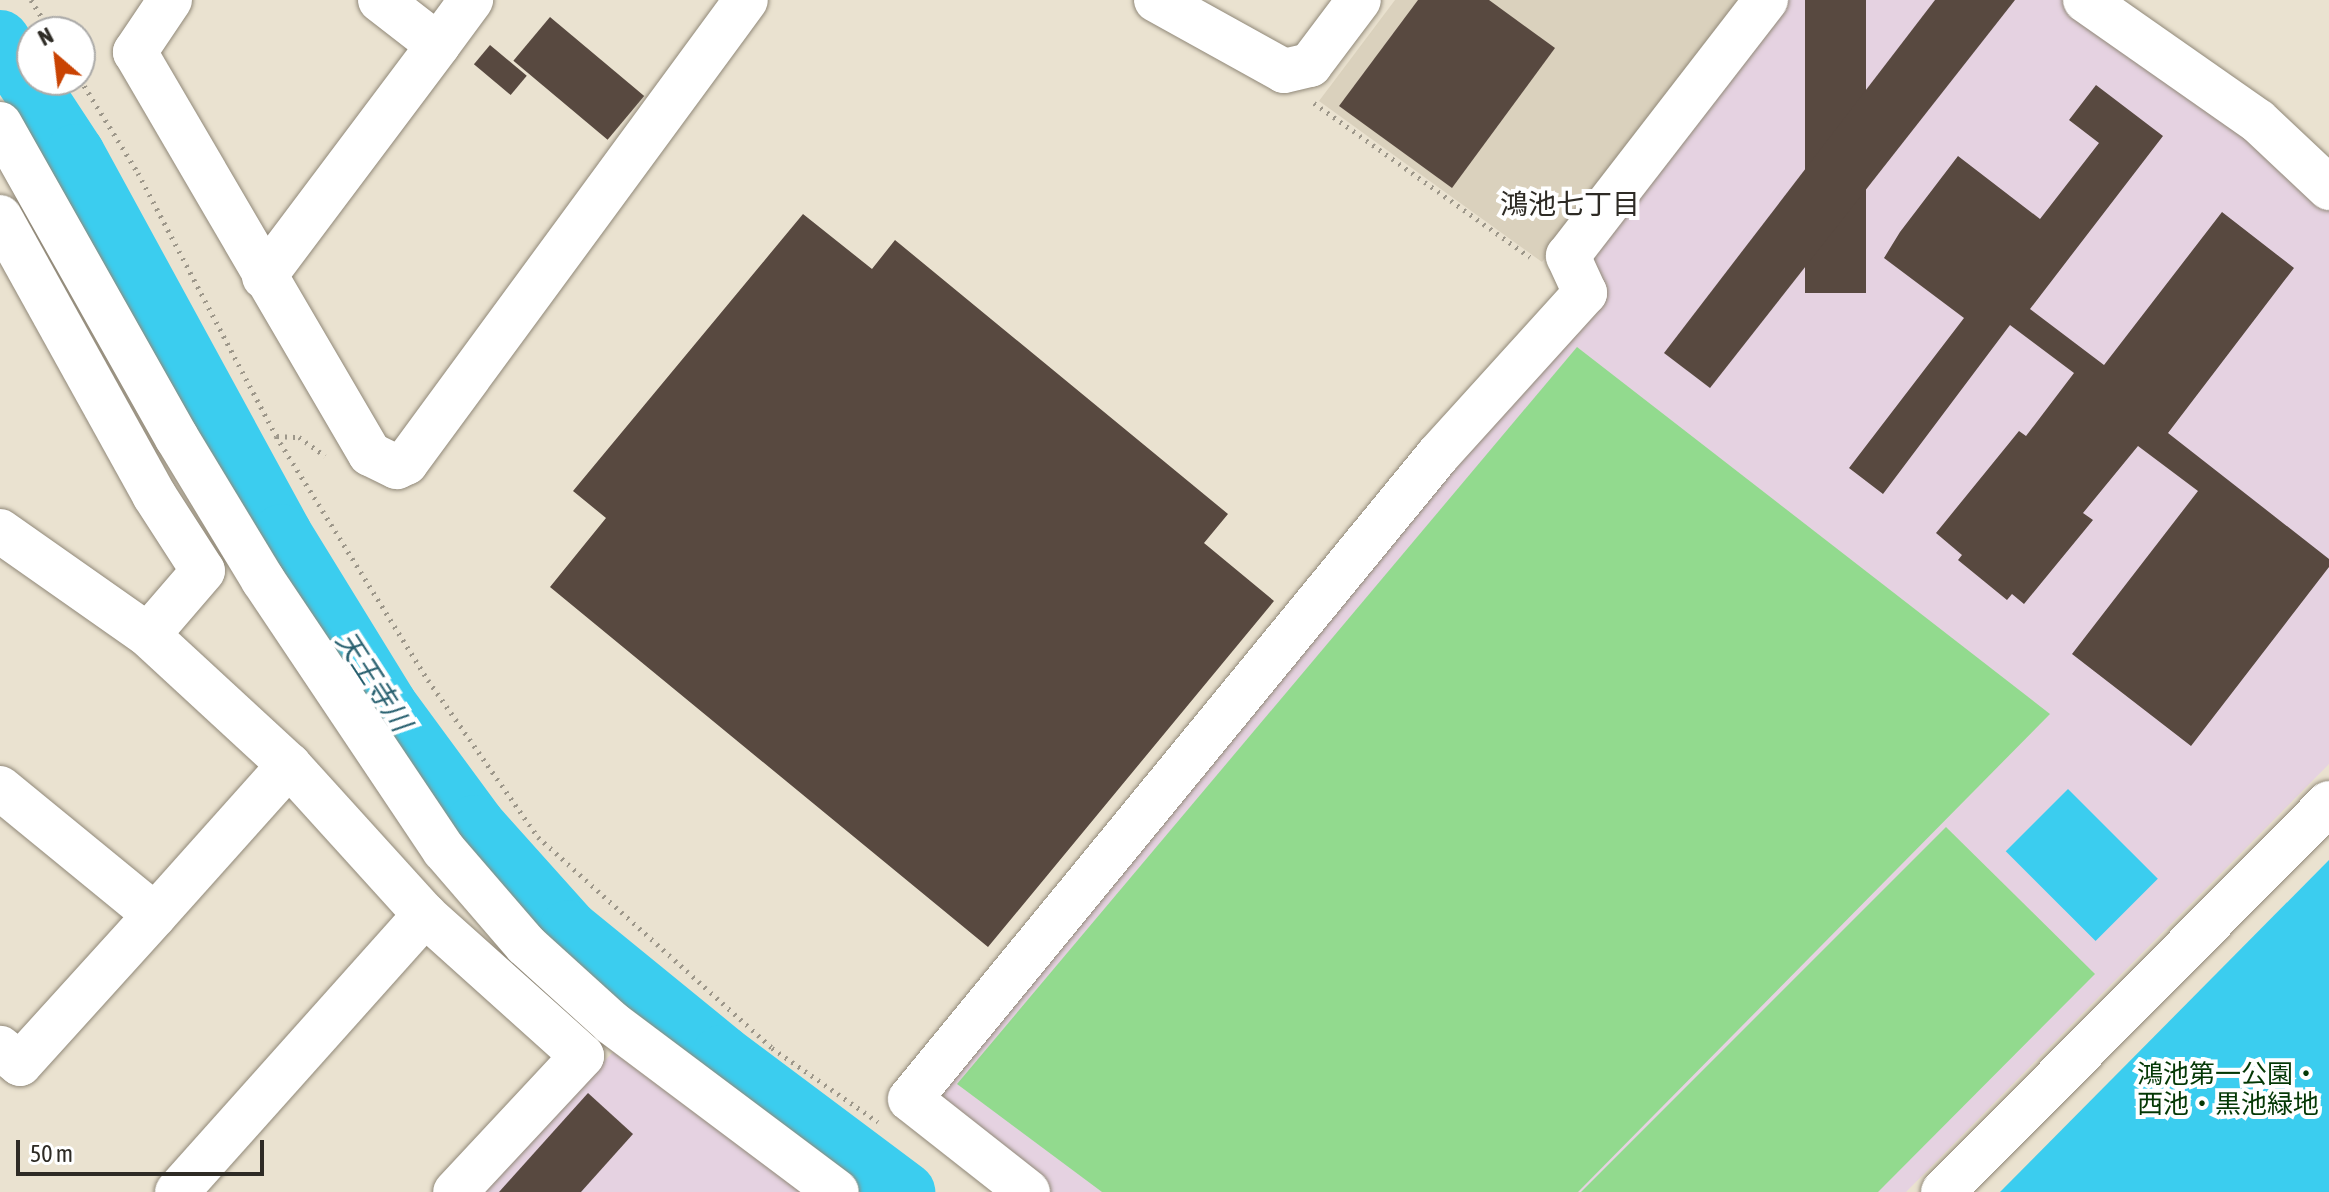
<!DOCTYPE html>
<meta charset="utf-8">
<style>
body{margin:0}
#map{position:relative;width:2329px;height:1192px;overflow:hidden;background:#eae2d0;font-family:"Asap Condensed","Noto Sans JP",sans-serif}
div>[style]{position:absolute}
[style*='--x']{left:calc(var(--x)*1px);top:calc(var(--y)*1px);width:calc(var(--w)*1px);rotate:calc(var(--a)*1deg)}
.commercial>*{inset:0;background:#dad1bd}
.education>*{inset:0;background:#e5d2e1}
.green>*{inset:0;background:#92da8e}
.water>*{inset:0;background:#3bcdef;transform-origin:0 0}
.river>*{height:60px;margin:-30px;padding:0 30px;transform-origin:30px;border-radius:30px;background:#3bcdef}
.building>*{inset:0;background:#584940;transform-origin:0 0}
.path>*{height:5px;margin-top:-2.5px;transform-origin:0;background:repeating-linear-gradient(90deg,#9d978a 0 2px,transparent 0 8px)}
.roads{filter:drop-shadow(0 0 2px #908878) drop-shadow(0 0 2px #908878)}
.minor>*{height:44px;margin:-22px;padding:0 22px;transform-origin:22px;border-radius:22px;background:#fff}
span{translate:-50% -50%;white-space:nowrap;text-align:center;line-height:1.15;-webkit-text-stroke:8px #fff;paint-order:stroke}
.park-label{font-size:26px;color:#043805}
.neighbourhood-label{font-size:28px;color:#2e2b25}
.water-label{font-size:28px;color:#28606f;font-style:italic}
.north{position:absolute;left:16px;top:16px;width:80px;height:80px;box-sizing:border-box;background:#fff;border:2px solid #abaaa8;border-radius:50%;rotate:332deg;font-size:22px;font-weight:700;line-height:32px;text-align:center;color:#2e2b25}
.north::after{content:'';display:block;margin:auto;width:28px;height:36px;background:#c94303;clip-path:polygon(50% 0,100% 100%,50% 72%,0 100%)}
.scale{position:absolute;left:16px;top:1140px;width:248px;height:36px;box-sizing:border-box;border:4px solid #2e2b25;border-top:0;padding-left:10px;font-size:24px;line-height:28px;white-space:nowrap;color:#2e2b25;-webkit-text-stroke:6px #fff;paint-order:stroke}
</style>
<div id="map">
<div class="commercial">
<div style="clip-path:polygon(1395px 0,1748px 0,1542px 262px,1319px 101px)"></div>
</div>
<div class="education">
<div style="clip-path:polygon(1779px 0,2066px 0,2329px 196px,2329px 764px,1906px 1192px,1042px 1192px,932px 1107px,934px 1085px,1602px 289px,1590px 245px)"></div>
<div style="clip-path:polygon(613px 1052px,801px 1192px,481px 1192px)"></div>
</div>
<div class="green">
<div style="clip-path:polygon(1577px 347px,2050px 714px,1578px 1192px,1102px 1192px,957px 1084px)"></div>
<div style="clip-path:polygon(1946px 827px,2095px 974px,1878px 1192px,1581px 1192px)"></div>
</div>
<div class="water">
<div style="left:2068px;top:789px;width:127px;height:88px;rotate:45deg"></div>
<div style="clip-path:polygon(2329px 860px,2329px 1192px,2000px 1192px)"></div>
</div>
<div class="river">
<div style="--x:0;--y:40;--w:136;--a:56.7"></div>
<div style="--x:75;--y:154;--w:433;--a:61.4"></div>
<div style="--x:282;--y:534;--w:201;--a:58.4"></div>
<div style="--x:387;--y:705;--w:149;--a:53.7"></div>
<div style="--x:475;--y:825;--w:141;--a:48.2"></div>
<div style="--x:569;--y:930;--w:198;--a:39.2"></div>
<div style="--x:722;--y:1055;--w:229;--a:36.8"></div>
</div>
<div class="building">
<div style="clip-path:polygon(1418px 0,1489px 0,1555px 48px,1452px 188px,1339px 106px)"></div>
<div style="left:1805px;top:0;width:61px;height:293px"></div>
<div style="clip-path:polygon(1935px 0,2015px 0,1710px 388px,1664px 353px)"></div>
<div style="left:550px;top:17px;width:123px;height:57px;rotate:40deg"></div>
<div style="left:490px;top:45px;width:48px;height:25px;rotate:40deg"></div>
<div style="clip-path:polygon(2096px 85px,2163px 136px,2030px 309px,2104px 365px,2222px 212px,2294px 268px,2168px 433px,2329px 559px,2329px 567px,2191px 746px,2072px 654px,2198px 491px,2138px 446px,2083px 513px,2093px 520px,2024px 604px,2012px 594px,2007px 600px,1958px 560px,1962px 555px,1936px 533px,2019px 431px,2026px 436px,2074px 373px,2010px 325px,1883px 494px,1849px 468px,1964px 318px,1884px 258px,1900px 232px,1958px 156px,2040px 219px,2099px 143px,2069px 120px)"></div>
<div style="clip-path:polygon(803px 214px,872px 269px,895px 240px,1228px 514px,1204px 543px,1274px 601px,988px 947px,550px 587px,606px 518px,573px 491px)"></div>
<div style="clip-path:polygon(588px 1093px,633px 1134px,581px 1192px,499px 1192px)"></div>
</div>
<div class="path">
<div style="--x:31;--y:0;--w:38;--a:58"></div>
<div style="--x:80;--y:79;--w:110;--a:58.3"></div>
<div style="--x:138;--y:173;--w:297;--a:62.3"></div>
<div style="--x:276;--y:436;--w:287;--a:58.1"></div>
<div style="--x:428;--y:680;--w:192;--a:55"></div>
<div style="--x:538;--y:837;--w:315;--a:42"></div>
<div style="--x:772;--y:1048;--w:129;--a:34.9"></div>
<div style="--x:1314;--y:103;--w:265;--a:35.5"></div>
<div style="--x:277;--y:436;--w:22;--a:3"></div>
<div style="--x:299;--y:437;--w:32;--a:36"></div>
</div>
<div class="roads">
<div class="minor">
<div style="--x:170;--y:0;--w:63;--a:123.9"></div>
<div style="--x:135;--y:52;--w:466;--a:59.7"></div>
<div style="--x:370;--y:454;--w:30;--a:26"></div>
<div style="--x:397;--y:467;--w:10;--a:-24"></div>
<div style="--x:406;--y:463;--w:574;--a:-53.71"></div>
<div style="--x:380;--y:0;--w:73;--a:37.8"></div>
<div style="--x:438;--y:45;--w:56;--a:-53.7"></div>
<div style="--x:1156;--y:0;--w:146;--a:29"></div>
<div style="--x:1284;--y:71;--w:27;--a:-13"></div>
<div style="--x:1310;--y:65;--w:81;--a:-53"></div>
<div style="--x:2085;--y:0;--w:211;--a:35"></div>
<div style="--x:2258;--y:121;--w:98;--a:43.3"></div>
<div style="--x:0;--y:124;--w:360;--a:60.6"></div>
<div style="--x:177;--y:438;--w:166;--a:58.8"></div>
<div style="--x:263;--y:580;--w:325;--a:56.2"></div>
<div style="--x:444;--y:850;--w:125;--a:49.2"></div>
<div style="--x:526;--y:945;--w:116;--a:42.2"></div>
<div style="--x:612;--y:1023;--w:281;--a:36.9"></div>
<div style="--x:0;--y:217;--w:318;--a:61"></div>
<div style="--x:154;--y:495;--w:90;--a:57.2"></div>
<div style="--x:203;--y:571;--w:84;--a:130.7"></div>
<div style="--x:264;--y:277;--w:290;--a:-53.1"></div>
<div style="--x:0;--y:531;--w:181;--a:35.1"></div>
<div style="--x:148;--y:635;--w:192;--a:42.7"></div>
<div style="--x:289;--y:765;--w:202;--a:47.8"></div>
<div style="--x:425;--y:915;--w:211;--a:41.9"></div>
<div style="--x:582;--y:1056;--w:186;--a:133"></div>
<div style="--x:0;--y:788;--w:200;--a:39.3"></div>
<div style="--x:155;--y:915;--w:201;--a:132.2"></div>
<div style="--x:20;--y:1064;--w:26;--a:-141"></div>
<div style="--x:155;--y:915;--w:201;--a:-48.2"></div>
<div style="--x:177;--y:1192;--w:372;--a:-48.2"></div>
<div style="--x:1028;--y:1192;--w:150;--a:-141.8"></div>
<div style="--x:910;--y:1099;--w:833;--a:-50.65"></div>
<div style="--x:1438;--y:455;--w:219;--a:-47.8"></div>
<div style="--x:1585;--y:293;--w:41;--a:-114.7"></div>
<div style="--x:1568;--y:256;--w:324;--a:-52.3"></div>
<div style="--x:1943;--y:1192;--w:548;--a:-45.22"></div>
</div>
</div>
<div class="park-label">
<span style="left:2228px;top:1090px">鴻池第一公園・<br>西池・黒池緑地</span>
</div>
<div class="neighbourhood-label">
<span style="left:1570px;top:204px">鴻池七丁目</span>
</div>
<div class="water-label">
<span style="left:374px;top:681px;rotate:57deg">天王寺川</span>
</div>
<div class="north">N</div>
<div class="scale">50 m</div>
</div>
